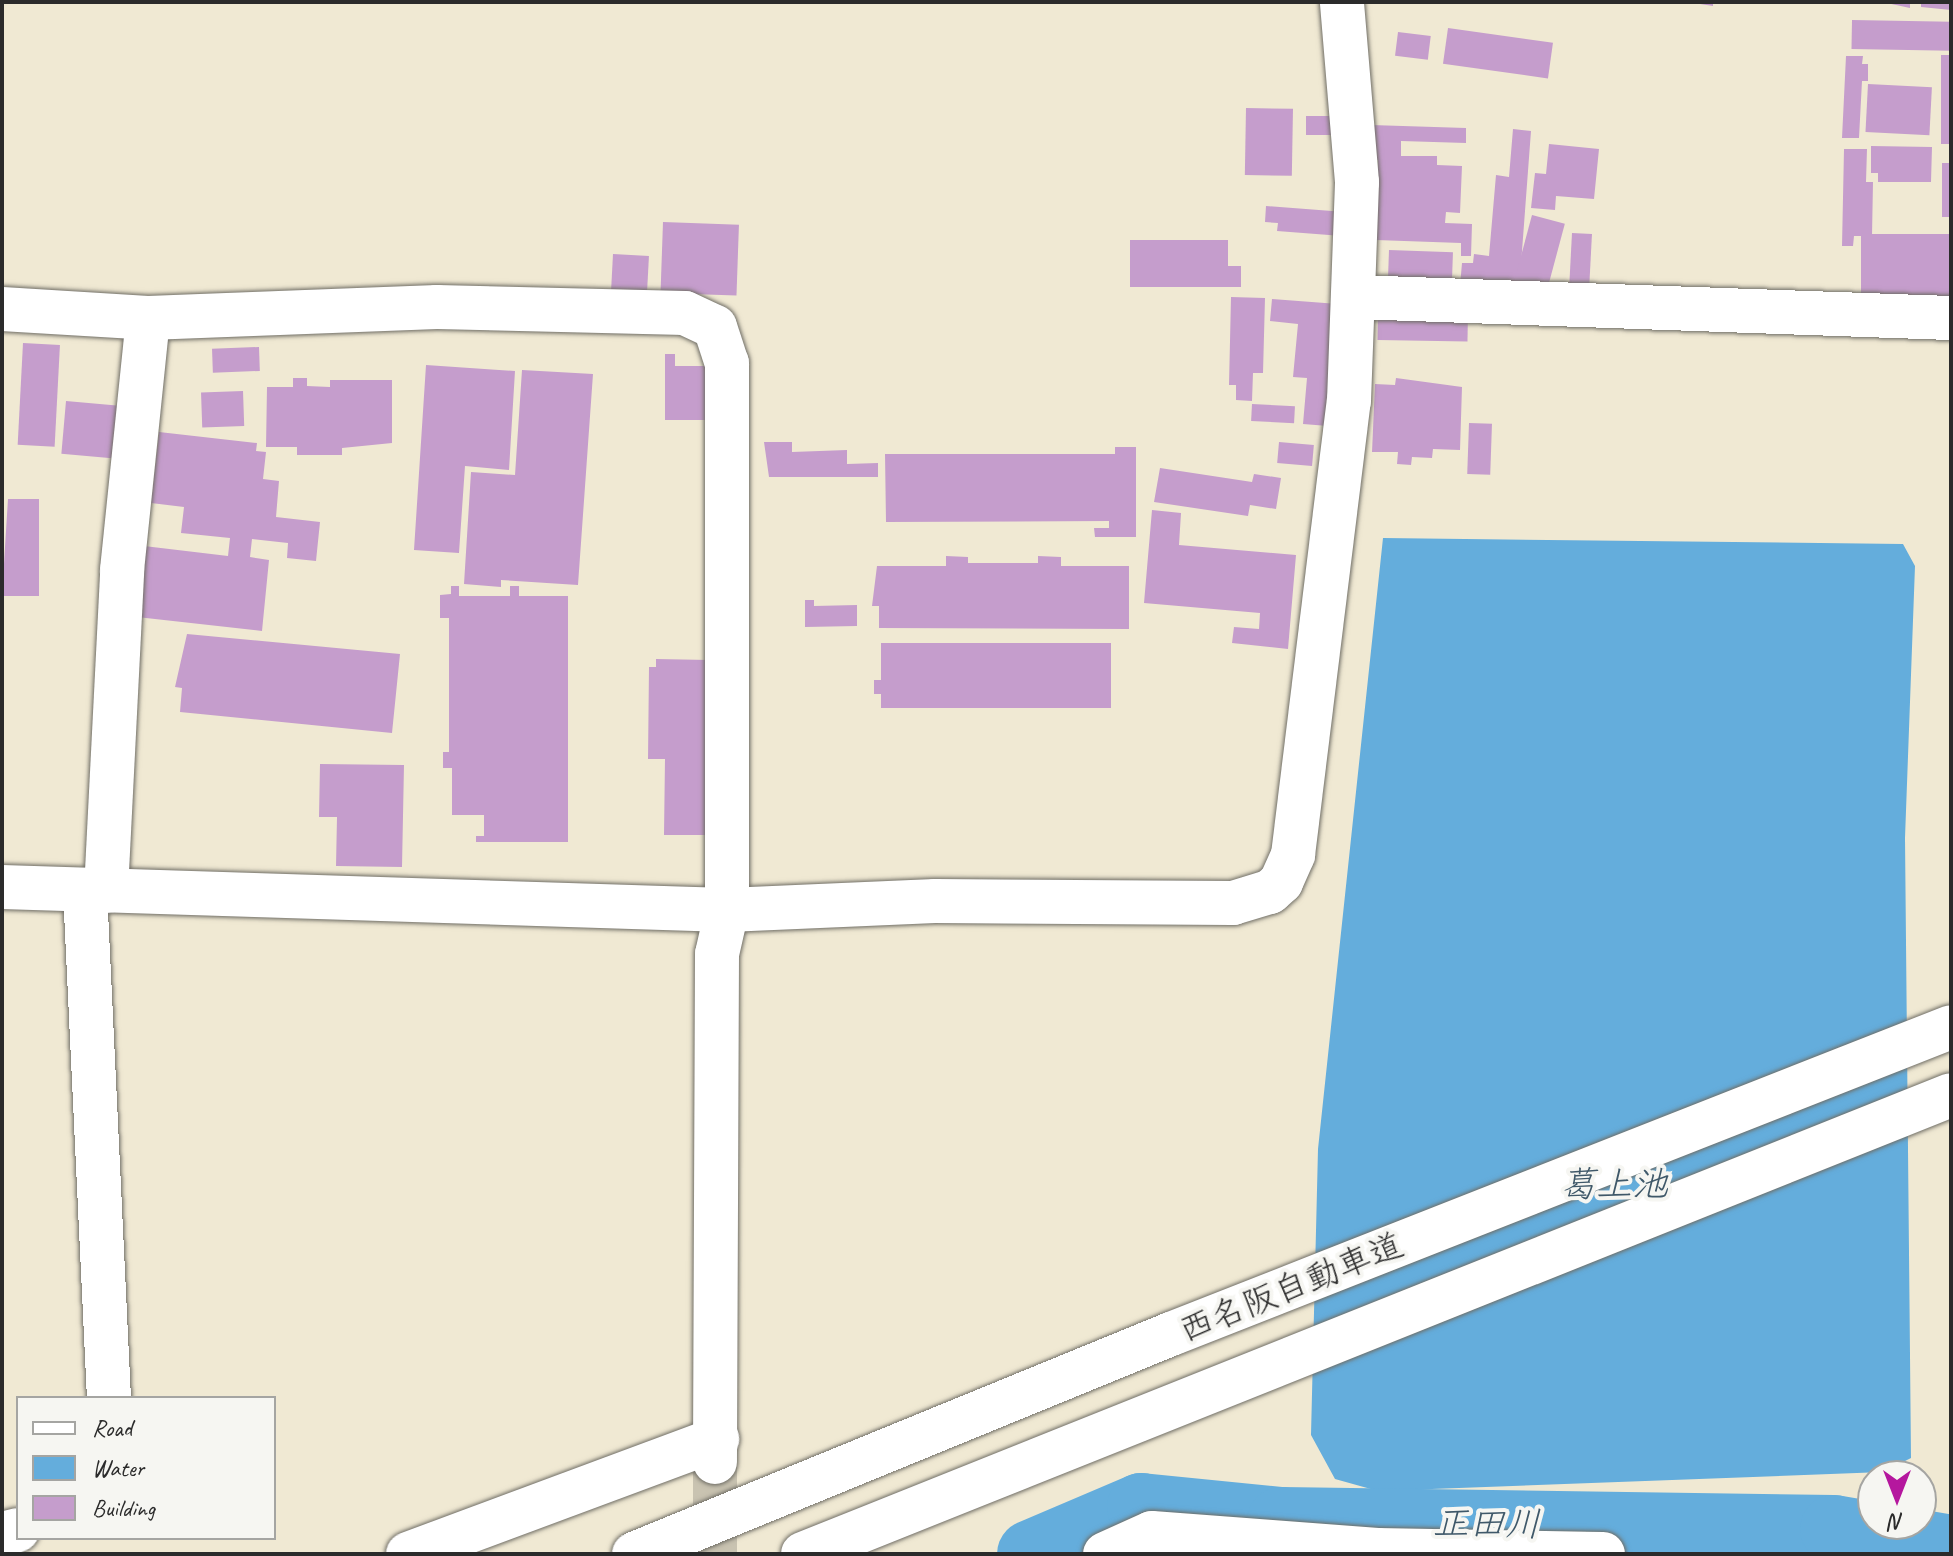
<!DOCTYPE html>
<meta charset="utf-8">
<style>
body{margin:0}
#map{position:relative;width:1953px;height:1556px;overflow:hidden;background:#f0e9d3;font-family:Caveat,"Klee One",sans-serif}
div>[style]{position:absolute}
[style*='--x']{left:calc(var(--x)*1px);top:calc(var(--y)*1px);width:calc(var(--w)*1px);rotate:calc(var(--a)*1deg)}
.water>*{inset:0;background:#64addc}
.river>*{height:68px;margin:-34px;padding:0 34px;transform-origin:34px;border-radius:34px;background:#64addc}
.building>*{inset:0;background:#c59dcc;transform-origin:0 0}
.minor-tunnel>*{height:44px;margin-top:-22px;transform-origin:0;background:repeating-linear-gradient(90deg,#c9c3b1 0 44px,transparent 0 66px)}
.roads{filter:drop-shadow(0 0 2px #706e66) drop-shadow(0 0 2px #706e66)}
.minor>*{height:44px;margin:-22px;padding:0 22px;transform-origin:22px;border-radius:22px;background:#fff}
.highway>*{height:44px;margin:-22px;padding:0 22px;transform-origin:22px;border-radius:22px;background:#fff}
span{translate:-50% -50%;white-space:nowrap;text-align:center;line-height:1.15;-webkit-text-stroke:8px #f6f6f2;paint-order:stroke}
.street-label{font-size:34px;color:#2b2b2b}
.water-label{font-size:36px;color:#3f5869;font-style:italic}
.frame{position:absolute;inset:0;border:4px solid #2b2b2b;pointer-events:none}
.legend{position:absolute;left:16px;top:1396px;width:260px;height:144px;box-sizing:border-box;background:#f6f6f2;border:2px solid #a5a5a2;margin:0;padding:10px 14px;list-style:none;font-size:24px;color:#2b2b2b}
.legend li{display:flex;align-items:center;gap:16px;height:40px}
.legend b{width:40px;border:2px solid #a5a5a2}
.north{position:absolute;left:1857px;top:1460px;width:80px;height:80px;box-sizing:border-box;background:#f6f6f2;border:2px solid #a5a5a2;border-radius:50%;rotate:180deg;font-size:22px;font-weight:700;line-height:32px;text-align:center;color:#2b2b2b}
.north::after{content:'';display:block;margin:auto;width:28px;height:36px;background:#b5179e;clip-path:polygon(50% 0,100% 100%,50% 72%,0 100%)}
</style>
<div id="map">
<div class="water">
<div style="clip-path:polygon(1383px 538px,1903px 544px,1915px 566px,1905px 838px,1911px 1458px,1883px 1472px,1378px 1491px,1335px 1479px,1311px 1435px,1318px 1149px)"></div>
</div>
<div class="river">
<div style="--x:1031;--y:1554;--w:120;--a:-23.1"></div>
<div style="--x:1141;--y:1507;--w:141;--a:5.7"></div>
<div style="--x:1281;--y:1521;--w:553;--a:0.83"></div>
<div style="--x:1834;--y:1529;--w:119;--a:9.7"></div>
</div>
<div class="building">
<div style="clip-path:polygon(1687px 2px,1713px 2px,1713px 6px)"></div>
<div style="clip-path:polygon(1882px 2px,1910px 2px,1910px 8px)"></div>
<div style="clip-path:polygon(1921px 2px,1951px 2px,1951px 10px,1921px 7px)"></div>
<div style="left:1852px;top:20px;width:99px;height:29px;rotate:1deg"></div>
<div style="left:1448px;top:28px;width:106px;height:36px;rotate:8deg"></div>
<div style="left:1398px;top:32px;width:33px;height:24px;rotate:7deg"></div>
<div style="left:1941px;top:55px;width:10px;height:89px"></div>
<div style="clip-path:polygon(1846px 56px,1863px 56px,1862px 64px,1868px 64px,1868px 81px,1862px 81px,1859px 138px,1842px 138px)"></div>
<div style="left:1868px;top:84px;width:64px;height:48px;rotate:3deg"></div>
<div style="left:1246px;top:108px;width:47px;height:67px;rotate:1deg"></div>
<div style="left:1306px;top:116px;width:30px;height:19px"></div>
<div style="clip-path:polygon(1371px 125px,1466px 128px,1466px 143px,1401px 141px,1401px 156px,1437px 156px,1437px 165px,1462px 166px,1460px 213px,1446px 212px,1445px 223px,1472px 224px,1471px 256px,1461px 256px,1461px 243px,1376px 240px,1378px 160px,1370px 160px)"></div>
<div style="clip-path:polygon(1513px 129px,1531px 131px,1519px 291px,1460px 286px,1462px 263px,1473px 263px,1474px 254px,1489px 256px,1496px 175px,1509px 177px)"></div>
<div style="clip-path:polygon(1549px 144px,1599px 149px,1594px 199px,1556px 196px,1555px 210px,1531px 208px,1535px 173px,1546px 174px)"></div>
<div style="clip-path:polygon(1871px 146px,1932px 147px,1931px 182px,1878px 182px,1878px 173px,1871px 173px)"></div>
<div style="clip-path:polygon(1844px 149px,1867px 149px,1866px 182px,1873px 182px,1872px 236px,1854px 236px,1853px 246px,1842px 246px)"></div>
<div style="left:1942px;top:163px;width:9px;height:54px"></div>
<div style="clip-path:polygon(1266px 206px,1345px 212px,1342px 236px,1277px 231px,1278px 223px,1265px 222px)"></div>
<div style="left:1532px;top:215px;width:34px;height:74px;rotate:15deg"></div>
<div style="left:663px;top:222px;width:76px;height:71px;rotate:2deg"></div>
<div style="left:1572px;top:233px;width:20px;height:56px;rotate:3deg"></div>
<div style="left:1951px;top:234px;width:65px;height:90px;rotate:90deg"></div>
<div style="clip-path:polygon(1130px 240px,1228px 240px,1228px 266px,1241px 266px,1241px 287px,1130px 287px)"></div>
<div style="left:1389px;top:250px;width:64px;height:30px;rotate:2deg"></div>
<div style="left:613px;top:254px;width:36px;height:35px;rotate:3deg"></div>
<div style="clip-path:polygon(1231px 297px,1265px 298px,1263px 373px,1253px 373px,1252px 401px,1236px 400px,1236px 385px,1229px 385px)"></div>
<div style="clip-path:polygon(1272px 299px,1338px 304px,1328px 426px,1303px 424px,1307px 378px,1293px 377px,1298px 324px,1270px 321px)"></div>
<div style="left:1378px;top:311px;width:90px;height:29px;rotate:1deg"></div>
<div style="left:23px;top:343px;width:37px;height:102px;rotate:3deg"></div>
<div style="left:259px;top:347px;width:24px;height:47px;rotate:88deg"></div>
<div style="clip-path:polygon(665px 354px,675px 354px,675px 366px,707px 366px,706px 420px,665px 420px)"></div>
<div style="clip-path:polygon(426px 365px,515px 371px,509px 470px,465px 466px,459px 553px,414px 550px)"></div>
<div style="clip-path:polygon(522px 370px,593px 374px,578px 585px,501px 580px,501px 587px,464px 584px,471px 472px,515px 475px)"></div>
<div style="clip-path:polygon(293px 378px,307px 378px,307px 386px,330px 387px,330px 380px,392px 380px,392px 443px,342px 448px,342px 455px,297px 455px,297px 447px,266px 447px,267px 387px,293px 387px)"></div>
<div style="clip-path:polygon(1396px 378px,1462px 387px,1460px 450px,1433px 449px,1432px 458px,1412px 457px,1411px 465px,1397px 464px,1398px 452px,1372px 452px,1375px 384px,1395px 385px)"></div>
<div style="left:243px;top:391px;width:35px;height:42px;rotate:88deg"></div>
<div style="left:66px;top:401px;width:62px;height:53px;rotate:5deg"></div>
<div style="left:1252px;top:404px;width:43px;height:17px;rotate:3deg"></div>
<div style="left:1469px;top:423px;width:23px;height:51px;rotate:2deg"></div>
<div style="clip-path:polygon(159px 432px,257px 443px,256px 451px,266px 452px,263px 479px,279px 481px,276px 517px,320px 522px,316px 561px,287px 558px,288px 543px,252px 539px,250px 557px,269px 560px,262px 631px,137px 617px,144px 546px,228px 556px,230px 538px,181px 533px,184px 507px,151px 503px)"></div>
<div style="clip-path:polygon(764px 442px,792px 442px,792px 452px,847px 450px,847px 464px,878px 463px,878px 477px,769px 477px)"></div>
<div style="left:1279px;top:442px;width:35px;height:21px;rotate:5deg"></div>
<div style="clip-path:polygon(1115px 447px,1136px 447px,1136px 537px,1095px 537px,1094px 528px,1109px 528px,1109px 521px,886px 522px,885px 454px,1115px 454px)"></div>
<div style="clip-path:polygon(1160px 468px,1252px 482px,1254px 474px,1281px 478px,1276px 509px,1250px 505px,1248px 516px,1154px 502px)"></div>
<div style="clip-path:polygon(8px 499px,39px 499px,39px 596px,2px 596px)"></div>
<div style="clip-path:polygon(1152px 510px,1181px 513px,1179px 545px,1296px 555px,1288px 649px,1232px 643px,1234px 627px,1259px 629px,1260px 613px,1144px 603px)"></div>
<div style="clip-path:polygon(946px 556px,968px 557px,968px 563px,1038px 563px,1038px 556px,1061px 557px,1061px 566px,1129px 566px,1129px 629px,879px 628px,879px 606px,872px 606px,877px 566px,946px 566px)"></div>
<div style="clip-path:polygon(451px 586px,459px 586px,459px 596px,510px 596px,510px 586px,519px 586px,519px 596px,568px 596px,568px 842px,476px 842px,476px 836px,484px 836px,484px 815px,452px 815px,452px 768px,443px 768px,443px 752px,449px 752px,449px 618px,440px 618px,440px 595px,451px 594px)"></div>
<div style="clip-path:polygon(805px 600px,814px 600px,814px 606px,857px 605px,857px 626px,805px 627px)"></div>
<div style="clip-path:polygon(187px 634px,400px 654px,392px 733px,180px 712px,182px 688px,175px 687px)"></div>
<div style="clip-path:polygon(881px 643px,1111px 643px,1111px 708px,881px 708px,881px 694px,874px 694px,874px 680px,881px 680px)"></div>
<div style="clip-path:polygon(656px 659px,709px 660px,707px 835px,664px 835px,665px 759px,648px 759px,649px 667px,656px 667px)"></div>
<div style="clip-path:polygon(320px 764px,404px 765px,402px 867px,336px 866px,337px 817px,319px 817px)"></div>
</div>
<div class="minor-tunnel">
<div style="--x:715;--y:1462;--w:92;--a:90"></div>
</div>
<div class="roads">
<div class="minor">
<div style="--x:1355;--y:297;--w:596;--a:2.02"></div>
<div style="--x:2;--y:309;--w:146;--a:3.5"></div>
<div style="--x:148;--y:318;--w:289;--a:-2.2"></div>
<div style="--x:437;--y:307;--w:248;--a:1.4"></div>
<div style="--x:685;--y:313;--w:33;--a:25"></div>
<div style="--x:715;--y:327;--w:38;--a:72"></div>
<div style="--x:727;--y:363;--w:547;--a:90"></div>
<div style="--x:727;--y:910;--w:45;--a:102.8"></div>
<div style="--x:717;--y:954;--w:508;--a:90.23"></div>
<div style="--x:2;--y:887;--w:725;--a:1.82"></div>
<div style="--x:727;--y:910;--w:208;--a:-2.5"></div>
<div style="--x:935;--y:901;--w:298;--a:0.4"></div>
<div style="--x:1233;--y:903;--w:39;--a:-17"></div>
<div style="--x:1270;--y:892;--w:15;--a:-42"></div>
<div style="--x:1281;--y:882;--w:30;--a:-66"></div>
<div style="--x:1293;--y:855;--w:457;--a:-83"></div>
<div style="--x:1349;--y:401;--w:219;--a:-87.9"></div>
<div style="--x:1357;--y:182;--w:181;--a:-94.8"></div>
<div style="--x:85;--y:890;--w:509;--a:87.3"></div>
<div style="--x:106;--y:891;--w:321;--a:-87.1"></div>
<div style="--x:122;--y:570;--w:253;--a:-84.1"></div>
<div style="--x:2;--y:1534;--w:16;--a:-14"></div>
<div style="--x:408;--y:1554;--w:330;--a:-20.4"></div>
<div style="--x:1105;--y:1554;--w:51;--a:-24.1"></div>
<div style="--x:1152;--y:1533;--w:226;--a:4.3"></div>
<div style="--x:1377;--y:1550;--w:226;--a:1"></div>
</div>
<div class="highway">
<div style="--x:634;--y:1554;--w:580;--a:-22.28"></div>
<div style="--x:1171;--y:1334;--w:838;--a:-21.48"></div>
<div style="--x:803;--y:1554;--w:1236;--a:-21.79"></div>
</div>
</div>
<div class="street-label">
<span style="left:1291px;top:1287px;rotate:-22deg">西名阪自動車道</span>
</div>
<div class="water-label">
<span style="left:1614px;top:1185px">葛上池</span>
<span style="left:1487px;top:1524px;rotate:1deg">正田川</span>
</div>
<div class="frame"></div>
<ul class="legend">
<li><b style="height:10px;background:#fff"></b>Road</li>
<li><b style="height:22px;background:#64addc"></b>Water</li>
<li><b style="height:22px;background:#c59dcc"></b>Building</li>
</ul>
<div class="north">N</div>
</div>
